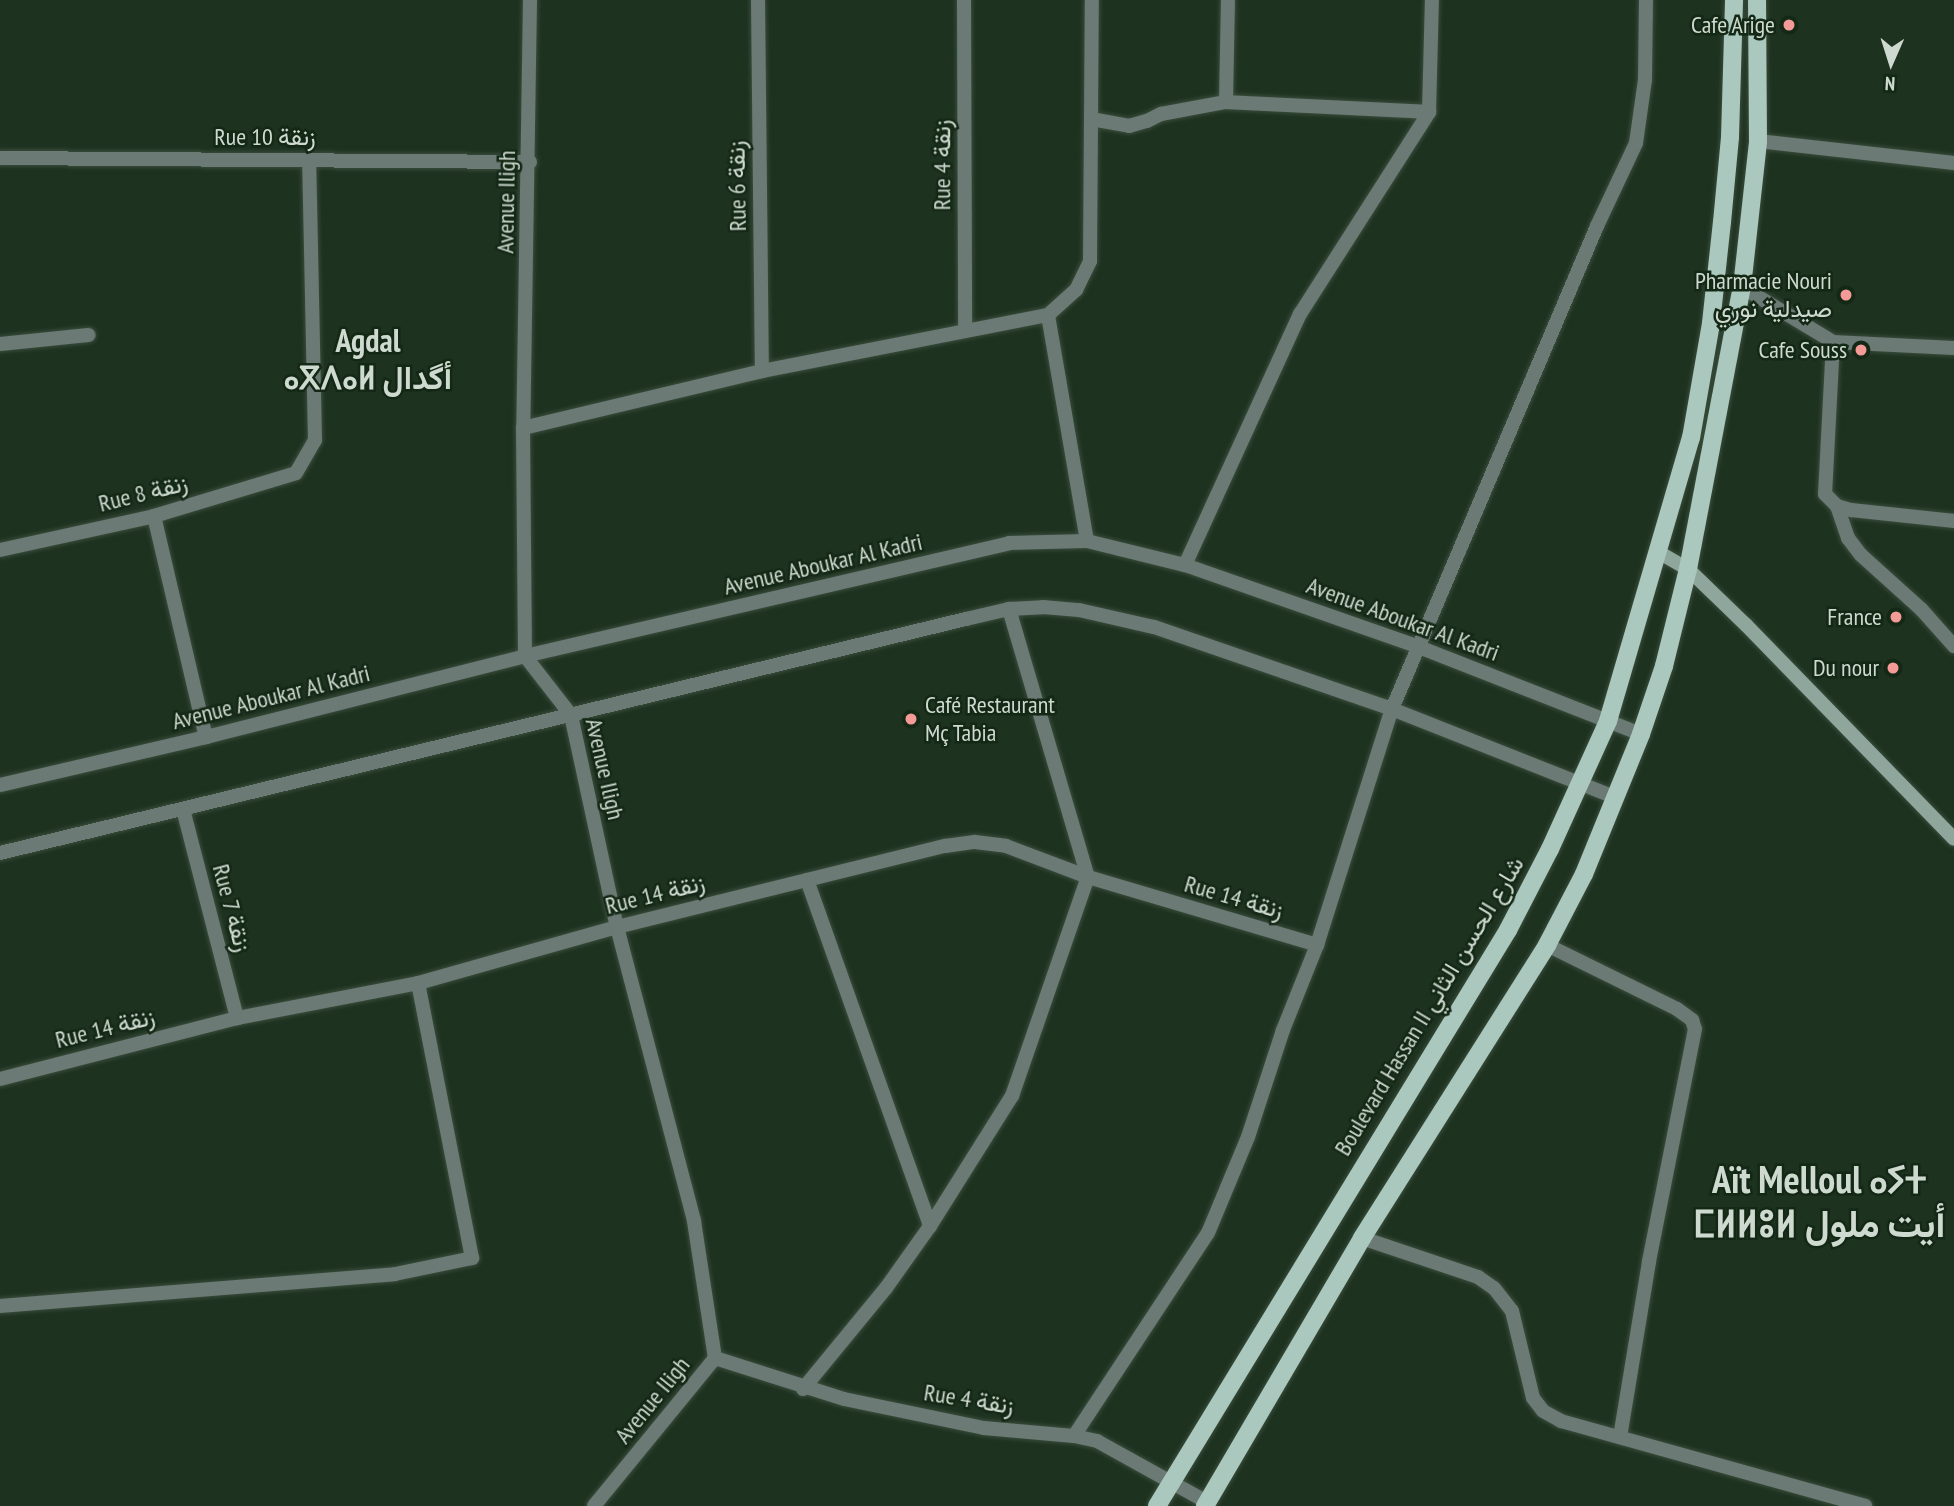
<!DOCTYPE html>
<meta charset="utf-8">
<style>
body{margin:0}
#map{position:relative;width:1954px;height:1506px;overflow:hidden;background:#1e3220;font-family:"PT Sans Narrow",Vazirmatn,"Noto Sans Tifinagh",sans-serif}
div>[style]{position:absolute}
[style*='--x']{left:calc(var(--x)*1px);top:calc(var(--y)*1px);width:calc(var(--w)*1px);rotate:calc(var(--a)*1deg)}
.roads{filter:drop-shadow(0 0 2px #3a4d3c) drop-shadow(0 0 2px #3a4d3c)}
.lane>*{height:14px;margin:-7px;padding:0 7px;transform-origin:7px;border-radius:7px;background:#6b7a75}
.street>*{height:14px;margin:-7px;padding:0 7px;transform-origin:7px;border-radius:7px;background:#6b7a75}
.secondary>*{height:14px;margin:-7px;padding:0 7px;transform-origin:7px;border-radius:7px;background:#8fa69d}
.primary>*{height:18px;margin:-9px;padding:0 9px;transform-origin:9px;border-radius:9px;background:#aac8bd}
.dots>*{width:19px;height:19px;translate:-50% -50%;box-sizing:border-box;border:4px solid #142816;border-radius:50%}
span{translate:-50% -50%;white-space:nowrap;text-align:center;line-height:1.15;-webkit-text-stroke:5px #142816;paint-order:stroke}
.poi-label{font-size:24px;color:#cedacf}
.right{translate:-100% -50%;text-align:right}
.left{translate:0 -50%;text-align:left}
.street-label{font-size:24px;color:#cedacf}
.district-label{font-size:32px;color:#cedacf;font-weight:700}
.town-label{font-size:38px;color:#cedacf;font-weight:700}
.north{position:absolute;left:1856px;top:28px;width:70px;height:70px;-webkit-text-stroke:5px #142816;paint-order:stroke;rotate:183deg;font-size:19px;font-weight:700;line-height:28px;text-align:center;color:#cedacf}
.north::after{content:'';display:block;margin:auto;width:24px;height:32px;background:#cedacf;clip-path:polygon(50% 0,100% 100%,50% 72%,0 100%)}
</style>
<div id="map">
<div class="roads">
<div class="lane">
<div style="--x:1837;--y:506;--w:34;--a:71"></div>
<div style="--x:1848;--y:538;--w:21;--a:53"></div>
<div style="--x:1861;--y:555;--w:81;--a:42"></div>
<div style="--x:1921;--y:609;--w:50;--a:48.3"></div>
<div style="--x:1009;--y:609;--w:279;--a:73.6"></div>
</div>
<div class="street">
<div style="--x:530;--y:0;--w:428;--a:90.9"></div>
<div style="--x:523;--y:428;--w:228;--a:89.5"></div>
<div style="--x:525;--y:656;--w:75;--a:52.1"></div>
<div style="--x:571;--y:715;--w:217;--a:77.8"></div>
<div style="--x:617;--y:927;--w:304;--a:75.3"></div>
<div style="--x:694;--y:1221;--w:139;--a:81.3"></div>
<div style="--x:715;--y:1358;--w:191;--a:129.3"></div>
<div style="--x:758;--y:0;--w:371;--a:89.4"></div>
<div style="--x:964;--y:0;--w:329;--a:89.8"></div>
<div style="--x:1429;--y:112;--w:112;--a:-88.5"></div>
<div style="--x:1091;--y:119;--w:39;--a:10"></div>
<div style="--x:1129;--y:126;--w:19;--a:-16"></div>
<div style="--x:1147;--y:121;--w:16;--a:-27"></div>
<div style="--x:1161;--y:114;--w:66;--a:-10.5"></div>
<div style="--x:1226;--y:102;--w:102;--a:-88.9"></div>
<div style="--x:1758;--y:141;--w:197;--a:6.4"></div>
<div style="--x:0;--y:158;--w:530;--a:0.43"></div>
<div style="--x:1742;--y:287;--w:106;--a:31.1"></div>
<div style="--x:1833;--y:342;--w:121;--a:2.8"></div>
<div style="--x:1833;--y:342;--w:152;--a:93"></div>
<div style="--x:1825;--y:494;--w:17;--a:45"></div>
<div style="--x:1837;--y:506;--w:15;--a:16"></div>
<div style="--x:1851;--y:510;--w:104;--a:6.1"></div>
<div style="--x:0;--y:344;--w:89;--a:-5.8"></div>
<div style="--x:523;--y:428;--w:246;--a:-13.4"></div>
<div style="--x:762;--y:371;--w:291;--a:-11.1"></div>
<div style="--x:154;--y:516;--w:227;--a:76.8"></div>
<div style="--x:1087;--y:541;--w:229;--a:-99.8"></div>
<div style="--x:1048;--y:315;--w:38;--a:-42"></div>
<div style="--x:1076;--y:290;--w:32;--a:-64"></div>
<div style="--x:1090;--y:261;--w:261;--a:-89.6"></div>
<div style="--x:0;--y:550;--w:158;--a:-12.4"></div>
<div style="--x:154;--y:516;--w:148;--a:-16.8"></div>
<div style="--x:296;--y:473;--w:38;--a:-60"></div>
<div style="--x:315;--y:440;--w:280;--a:-91.2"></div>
<div style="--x:1185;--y:565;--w:276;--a:-65.4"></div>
<div style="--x:1300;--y:314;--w:240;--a:-57.4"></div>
<div style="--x:1429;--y:112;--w:203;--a:-177.2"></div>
<div style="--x:0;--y:785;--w:212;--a:-13.1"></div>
<div style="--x:206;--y:737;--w:329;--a:-14.2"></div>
<div style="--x:525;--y:656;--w:497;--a:-13.1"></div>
<div style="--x:1009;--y:543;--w:78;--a:-1.5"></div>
<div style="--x:1087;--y:541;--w:101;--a:13.8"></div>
<div style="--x:1185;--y:565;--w:248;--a:19.3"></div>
<div style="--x:1419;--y:647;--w:238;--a:21.4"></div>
<div style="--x:183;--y:809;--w:216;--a:75.5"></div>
<div style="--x:0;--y:853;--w:994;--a:-13.62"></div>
<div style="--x:966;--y:619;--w:44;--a:-13.1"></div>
<div style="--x:1009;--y:609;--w:34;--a:-3"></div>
<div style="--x:1043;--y:607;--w:36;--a:5"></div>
<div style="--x:1079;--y:610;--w:77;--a:12.8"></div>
<div style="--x:1154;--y:627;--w:252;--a:19"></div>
<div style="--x:1392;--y:709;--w:239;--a:21.6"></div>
<div style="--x:807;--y:880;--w:367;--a:70.4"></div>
<div style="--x:1547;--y:945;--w:145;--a:26.2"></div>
<div style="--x:1677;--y:1009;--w:19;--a:36"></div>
<div style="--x:1692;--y:1020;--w:9;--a:72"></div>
<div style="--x:1695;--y:1029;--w:237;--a:101.2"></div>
<div style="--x:1649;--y:1262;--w:177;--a:99.4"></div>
<div style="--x:0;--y:1079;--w:245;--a:-14.4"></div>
<div style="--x:237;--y:1018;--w:184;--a:-10.9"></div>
<div style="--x:418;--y:983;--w:207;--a:-15.7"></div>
<div style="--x:617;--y:927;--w:338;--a:-13.9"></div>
<div style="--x:945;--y:846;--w:30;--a:-8"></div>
<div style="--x:975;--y:842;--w:31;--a:7"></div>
<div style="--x:1006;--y:846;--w:88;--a:20.7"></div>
<div style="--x:1088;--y:877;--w:239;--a:16.5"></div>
<div style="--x:1362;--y:1238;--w:122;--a:18.6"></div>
<div style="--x:1478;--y:1277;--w:19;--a:35"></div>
<div style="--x:1494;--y:1288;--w:29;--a:52"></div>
<div style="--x:1512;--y:1311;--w:89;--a:76.4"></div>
<div style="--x:1533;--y:1398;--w:16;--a:52"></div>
<div style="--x:1543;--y:1411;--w:21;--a:29"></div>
<div style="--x:1561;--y:1421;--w:316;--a:15.6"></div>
<div style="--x:0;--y:1306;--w:396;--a:-4.6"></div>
<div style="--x:395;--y:1274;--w:79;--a:-11.7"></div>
<div style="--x:472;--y:1258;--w:280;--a:-101.1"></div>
<div style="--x:715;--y:1358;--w:135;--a:17.6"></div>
<div style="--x:844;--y:1399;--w:143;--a:11.7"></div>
<div style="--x:984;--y:1428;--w:90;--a:5.1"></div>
<div style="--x:1074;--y:1436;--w:24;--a:12"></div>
<div style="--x:1097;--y:1441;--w:126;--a:29"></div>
<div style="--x:803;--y:1389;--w:131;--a:-50.6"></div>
<div style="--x:886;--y:1288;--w:76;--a:-54.6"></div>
<div style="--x:930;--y:1226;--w:154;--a:-57.8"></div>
<div style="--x:1012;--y:1096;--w:232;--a:-70.9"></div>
<div style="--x:1074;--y:1436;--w:243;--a:-56.6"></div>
<div style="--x:1208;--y:1233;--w:104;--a:-67.4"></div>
<div style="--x:1248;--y:1137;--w:113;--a:-71.9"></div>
<div style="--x:1283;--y:1030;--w:92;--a:-68.2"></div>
<div style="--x:1317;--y:945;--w:248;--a:-72.4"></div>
<div style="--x:1392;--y:709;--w:525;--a:-67"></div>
<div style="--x:1597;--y:226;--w:92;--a:-64.8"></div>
<div style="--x:1636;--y:143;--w:64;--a:-81.9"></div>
<div style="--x:1645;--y:80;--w:80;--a:-89.3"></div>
</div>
<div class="secondary">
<div style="--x:1660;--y:553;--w:32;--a:30"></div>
<div style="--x:1688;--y:569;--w:81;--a:44"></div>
<div style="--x:1746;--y:625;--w:298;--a:45.8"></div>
</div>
<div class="primary">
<div style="--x:1157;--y:1506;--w:675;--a:-58.64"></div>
<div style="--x:1508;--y:930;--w:91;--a:-62.6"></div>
<div style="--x:1550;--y:849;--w:141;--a:-65.6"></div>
<div style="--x:1608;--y:721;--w:295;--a:-73.7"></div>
<div style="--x:1691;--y:438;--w:117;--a:-80.1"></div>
<div style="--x:1711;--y:323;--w:102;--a:-83.8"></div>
<div style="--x:1722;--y:222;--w:85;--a:-84.6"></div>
<div style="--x:1730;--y:137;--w:137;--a:-88.3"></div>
<div style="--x:1205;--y:1506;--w:311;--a:-59.6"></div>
<div style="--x:1362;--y:1238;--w:347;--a:-57.7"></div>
<div style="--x:1547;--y:945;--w:80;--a:-62.5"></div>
<div style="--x:1584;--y:874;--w:151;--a:-67.8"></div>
<div style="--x:1641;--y:734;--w:72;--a:-71.3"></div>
<div style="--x:1664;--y:666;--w:100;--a:-76.1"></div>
<div style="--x:1688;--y:569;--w:287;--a:-79.2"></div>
<div style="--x:1742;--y:287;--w:147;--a:-83.7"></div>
<div style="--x:1758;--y:141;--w:141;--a:-90.4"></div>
</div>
</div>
<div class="dots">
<div style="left:1789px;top:25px;background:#f59b97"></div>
<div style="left:1846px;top:295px;background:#f59b97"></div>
<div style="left:1861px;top:350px;background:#f59b97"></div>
<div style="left:1896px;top:617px;background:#f59b97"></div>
<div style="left:1893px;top:668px;background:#f59b97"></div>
<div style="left:911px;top:719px;background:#f59b97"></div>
</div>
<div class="poi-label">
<span class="right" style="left:1775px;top:25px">Cafe Arige</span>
<span class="right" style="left:1832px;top:295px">Pharmacie Nouri<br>صيدلية نوري</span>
<span class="right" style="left:1847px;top:350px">Cafe Souss</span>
<span class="right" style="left:1882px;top:617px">France</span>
<span class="right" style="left:1879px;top:668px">Du nour</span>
<span class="left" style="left:925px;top:719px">Café Restaurant<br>Mç Tabia</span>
</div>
<div class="street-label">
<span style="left:265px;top:137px">Rue 10 زنقة</span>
<span style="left:942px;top:165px;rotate:-90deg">Rue 4 زنقة</span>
<span style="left:737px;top:186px;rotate:-91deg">Rue 6 زنقة</span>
<span style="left:506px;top:202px;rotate:-89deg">Avenue Iligh</span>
<span style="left:143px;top:493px;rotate:-14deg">Rue 8 زنقة</span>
<span style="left:823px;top:564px;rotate:-13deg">Avenue Aboukar Al Kadri</span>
<span style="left:1403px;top:619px;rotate:20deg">Avenue Aboukar Al Kadri</span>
<span style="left:271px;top:697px;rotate:-14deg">Avenue Aboukar Al Kadri</span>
<span style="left:605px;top:769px;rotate:77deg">Avenue Iligh</span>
<span style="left:655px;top:894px;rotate:-14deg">Rue 14 زنقة</span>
<span style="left:1234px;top:897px;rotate:16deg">Rue 14 زنقة</span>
<span style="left:232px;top:908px;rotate:75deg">Rue 7 زنقة</span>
<span style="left:1429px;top:1006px;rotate:-59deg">Boulevard Hassan II شارع الحسن الثاني</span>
<span style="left:105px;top:1028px;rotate:-14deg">Rue 14 زنقة</span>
<span style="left:969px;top:1399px;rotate:9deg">Rue 4 زنقة</span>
<span style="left:652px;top:1400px;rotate:-51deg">Avenue Iligh</span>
</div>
<div class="district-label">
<span style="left:368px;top:359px">Agdal<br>ⴰⴳⴷⴰⵍ أگدال</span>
</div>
<div class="town-label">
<span style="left:1819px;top:1201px">Aït Melloul ⴰⵢⵜ<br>ⵎⵍⵍⵓⵍ أيت ملول</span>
</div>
<div class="north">N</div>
</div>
